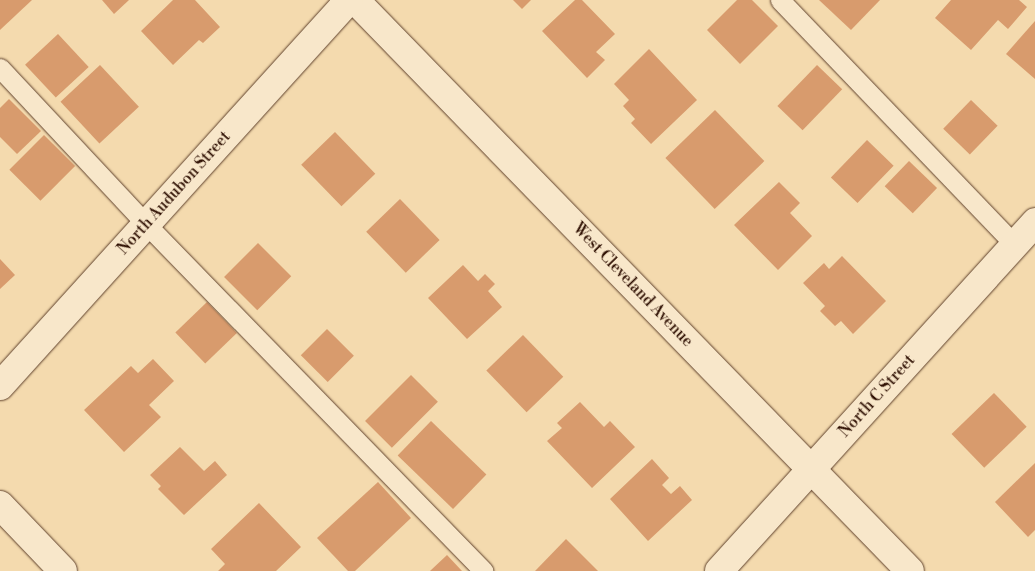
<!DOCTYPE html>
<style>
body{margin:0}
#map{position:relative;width:1035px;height:571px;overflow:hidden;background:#f4daae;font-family:"Libre Bodoni",serif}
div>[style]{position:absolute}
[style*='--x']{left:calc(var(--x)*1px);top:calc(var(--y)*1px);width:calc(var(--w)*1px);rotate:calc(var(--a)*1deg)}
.building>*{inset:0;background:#d89b6d;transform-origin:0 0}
.roads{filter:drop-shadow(0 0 1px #5f412c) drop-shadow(0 0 1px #5f412c)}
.lane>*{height:19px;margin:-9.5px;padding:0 9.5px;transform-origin:9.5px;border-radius:9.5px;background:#f8e7ca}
.street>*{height:28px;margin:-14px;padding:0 14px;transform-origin:14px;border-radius:14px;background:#f8e7ca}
span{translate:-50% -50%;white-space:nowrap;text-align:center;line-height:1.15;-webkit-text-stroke:4px #f8e7ca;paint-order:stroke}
.street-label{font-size:16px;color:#2d0e01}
</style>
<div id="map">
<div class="building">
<div style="clip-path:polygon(0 0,32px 0,0 30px)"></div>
<div style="clip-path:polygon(102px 0,129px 0,114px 14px)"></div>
<div style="clip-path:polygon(173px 0,195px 0,220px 27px,203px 43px,199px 40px,173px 65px,141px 31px)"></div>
<div style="clip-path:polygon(513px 0,531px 0,522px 9px)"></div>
<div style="clip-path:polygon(575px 0,582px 0,615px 34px,596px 52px,605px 60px,587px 78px,542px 31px)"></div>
<div style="clip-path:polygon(737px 0,752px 0,778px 26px,740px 64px,707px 30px)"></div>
<div style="clip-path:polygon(819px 0,880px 0,851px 30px)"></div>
<div style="clip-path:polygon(951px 0,1019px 0,1027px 7px,1008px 29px,998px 20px,971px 50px,935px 18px)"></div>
<div style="clip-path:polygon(1035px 21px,1035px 79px,1006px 54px)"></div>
<div style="left:58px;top:34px;width:45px;height:45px;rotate:47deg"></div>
<div style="clip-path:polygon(649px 49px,697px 100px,651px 144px,631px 123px,635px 119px,623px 106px,629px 100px,614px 84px)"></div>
<div style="left:100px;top:65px;width:57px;height:54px;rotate:47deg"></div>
<div style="left:817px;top:65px;width:35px;height:57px;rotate:44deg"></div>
<div style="clip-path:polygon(9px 99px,41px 131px,17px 154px,0 137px,0 108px)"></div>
<div style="left:971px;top:100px;width:37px;height:40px;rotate:44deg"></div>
<div style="left:715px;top:110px;width:71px;height:69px;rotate:46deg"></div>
<div style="left:335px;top:132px;width:58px;height:47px;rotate:46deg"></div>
<div style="left:44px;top:135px;width:44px;height:49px;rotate:45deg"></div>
<div style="left:867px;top:140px;width:37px;height:52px;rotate:44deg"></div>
<div style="left:909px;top:161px;width:39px;height:35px;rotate:44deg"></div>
<div style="clip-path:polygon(779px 182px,800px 203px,790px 213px,812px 236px,778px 270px,734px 225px)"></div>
<div style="left:400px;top:199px;width:57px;height:47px;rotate:46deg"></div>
<div style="left:258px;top:243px;width:47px;height:48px;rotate:45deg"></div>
<div style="clip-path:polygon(842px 256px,886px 301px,853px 334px,841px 321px,835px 326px,820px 311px,825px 306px,803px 283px,824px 263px,829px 269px)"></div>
<div style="clip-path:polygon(0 259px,15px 275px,0 289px)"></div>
<div style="clip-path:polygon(463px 265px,478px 281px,485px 274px,495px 284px,488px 291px,502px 307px,467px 339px,428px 298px)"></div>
<div style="left:207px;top:302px;width:43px;height:44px;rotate:46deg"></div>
<div style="left:327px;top:329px;width:38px;height:37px;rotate:45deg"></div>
<div style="left:523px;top:335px;width:58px;height:51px;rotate:46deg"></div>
<div style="clip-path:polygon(153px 359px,174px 381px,149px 405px,161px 417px,124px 452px,84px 410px,131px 366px,138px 373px)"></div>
<div style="left:411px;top:375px;width:38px;height:65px;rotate:45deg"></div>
<div style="left:994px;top:393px;width:47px;height:59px;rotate:46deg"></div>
<div style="clip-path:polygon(580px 402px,604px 427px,610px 421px,635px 447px,592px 488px,547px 441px,562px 428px,557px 423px)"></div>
<div style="left:431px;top:421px;width:77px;height:48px;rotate:44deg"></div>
<div style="clip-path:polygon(180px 447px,204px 471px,215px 461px,227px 475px,184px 515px,158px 489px,161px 486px,150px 475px)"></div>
<div style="clip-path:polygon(652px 459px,669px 478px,662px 485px,671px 494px,680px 486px,692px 500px,648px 541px,610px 499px)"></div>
<div style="clip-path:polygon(1035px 463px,1035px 530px,1028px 537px,995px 502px)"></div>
<div style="clip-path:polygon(378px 482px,411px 518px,355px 571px,348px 571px,317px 538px)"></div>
<div style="clip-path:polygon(259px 503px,301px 547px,276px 571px,218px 571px,225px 564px,211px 549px)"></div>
<div style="clip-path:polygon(566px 539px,598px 571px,535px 571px)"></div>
<div style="clip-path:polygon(447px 555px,462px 571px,430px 571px)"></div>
</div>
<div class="roads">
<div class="lane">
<div style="--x:780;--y:0;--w:339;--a:46.2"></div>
<div style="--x:0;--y:68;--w:214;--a:46.9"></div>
<div style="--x:146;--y:224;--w:484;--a:45.8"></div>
</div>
<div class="street">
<div style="--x:355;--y:0;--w:796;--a:45.81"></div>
<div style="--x:0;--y:386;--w:520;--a:-47.88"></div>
<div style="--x:0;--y:505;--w:91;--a:46.3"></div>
<div style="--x:719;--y:571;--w:471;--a:-47.8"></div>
</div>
</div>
<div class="street-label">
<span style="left:174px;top:193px;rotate:-48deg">North Audubon Street</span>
<span style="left:633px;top:285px;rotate:46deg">West Cleveland Avenue</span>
<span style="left:877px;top:396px;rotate:-48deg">North C Street</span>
</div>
</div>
